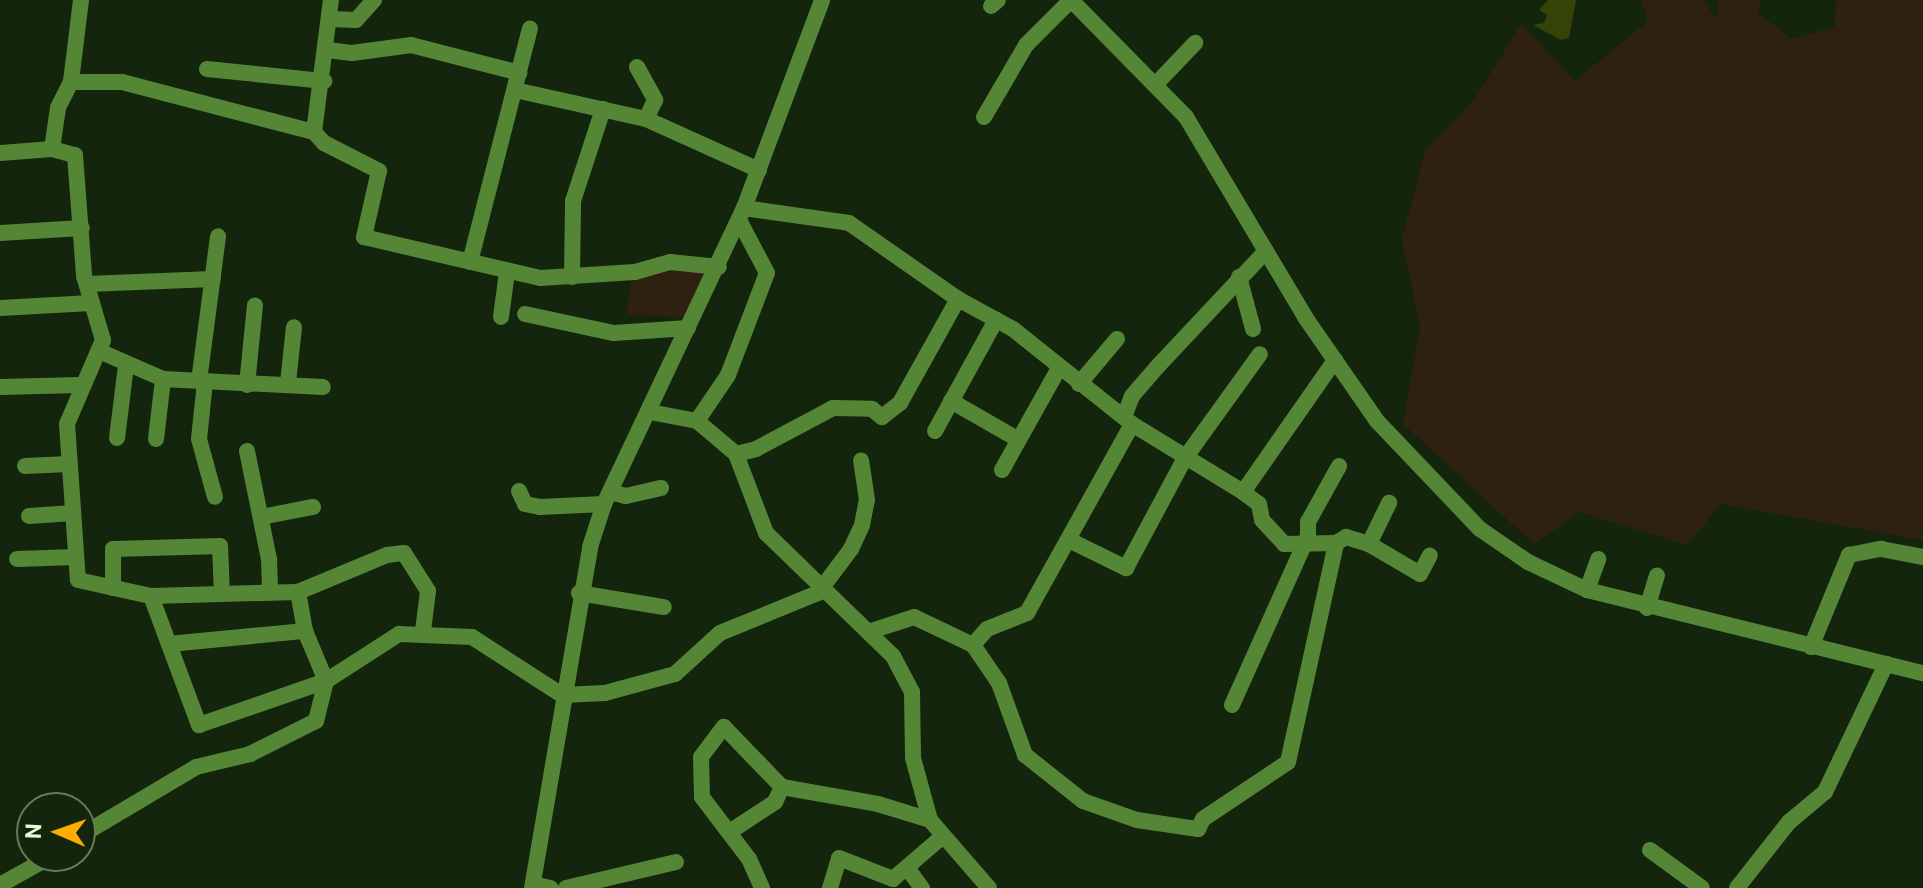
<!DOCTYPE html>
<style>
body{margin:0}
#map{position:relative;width:1923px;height:888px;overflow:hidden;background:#13250d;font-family:Roboto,sans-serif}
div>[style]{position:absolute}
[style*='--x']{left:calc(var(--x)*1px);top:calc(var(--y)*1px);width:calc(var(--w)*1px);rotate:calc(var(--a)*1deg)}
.green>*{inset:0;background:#2f2110}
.water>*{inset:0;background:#364307}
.minor>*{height:16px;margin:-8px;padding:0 8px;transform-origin:8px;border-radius:8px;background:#548636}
span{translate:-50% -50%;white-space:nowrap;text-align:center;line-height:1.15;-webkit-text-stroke:6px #13250d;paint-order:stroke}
.north{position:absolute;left:16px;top:792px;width:80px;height:80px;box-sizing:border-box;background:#13250d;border:2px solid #647c5b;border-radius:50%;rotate:272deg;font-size:22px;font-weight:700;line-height:32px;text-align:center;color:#deffd1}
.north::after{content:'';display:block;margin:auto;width:28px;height:36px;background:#fcae00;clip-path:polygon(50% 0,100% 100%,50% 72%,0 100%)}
</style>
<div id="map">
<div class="green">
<div style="clip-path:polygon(1641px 0,1705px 0,1715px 19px,1720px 0,1760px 0,1758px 13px,1792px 39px,1834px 27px,1837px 0,1923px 0,1923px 540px,1721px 504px,1687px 545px,1580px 512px,1534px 544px,1403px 424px,1420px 328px,1402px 239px,1425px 150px,1475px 99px,1521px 23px,1575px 81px,1648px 21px)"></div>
<div style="clip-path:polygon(670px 265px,708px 271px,686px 317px,626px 315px,632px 277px)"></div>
</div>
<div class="water">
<div style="clip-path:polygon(1548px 0,1576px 0,1569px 38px,1561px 40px,1533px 25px,1544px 23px,1547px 15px,1539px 10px)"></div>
</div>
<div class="minor">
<div style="--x:81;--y:0;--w:83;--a:97"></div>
<div style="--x:71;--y:82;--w:29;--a:117"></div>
<div style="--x:58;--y:108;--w:41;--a:98.3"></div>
<div style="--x:52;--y:149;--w:24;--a:15"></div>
<div style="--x:75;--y:155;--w:121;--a:85.7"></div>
<div style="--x:84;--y:276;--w:67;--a:73.5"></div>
<div style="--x:103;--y:340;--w:91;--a:113.2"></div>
<div style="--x:67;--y:424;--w:156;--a:86"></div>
<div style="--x:78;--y:580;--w:75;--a:12.4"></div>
<div style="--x:151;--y:596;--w:147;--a:-1.6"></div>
<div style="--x:298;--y:592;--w:96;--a:-22.6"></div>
<div style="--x:387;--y:555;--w:17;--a:-7"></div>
<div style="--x:404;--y:553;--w:45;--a:57.7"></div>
<div style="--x:428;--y:591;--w:40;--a:97.1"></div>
<div style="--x:1071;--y:0;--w:164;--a:45.5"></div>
<div style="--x:1186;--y:117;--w:233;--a:59.2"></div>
<div style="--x:1305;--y:317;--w:126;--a:55.3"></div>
<div style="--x:1377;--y:421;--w:149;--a:46.4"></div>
<div style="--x:1480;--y:529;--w:58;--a:34.5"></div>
<div style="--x:1528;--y:562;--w:65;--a:25.4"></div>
<div style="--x:1587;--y:590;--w:346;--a:13.9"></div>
<div style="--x:991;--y:6;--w:9;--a:-41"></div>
<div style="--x:330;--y:19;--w:26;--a:2"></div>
<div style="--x:356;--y:20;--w:27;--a:-48"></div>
<div style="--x:327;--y:50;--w:25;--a:7"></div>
<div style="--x:352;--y:53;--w:60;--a:-7.7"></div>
<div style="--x:411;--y:45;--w:112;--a:14.5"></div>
<div style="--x:637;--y:67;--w:38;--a:61"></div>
<div style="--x:655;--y:100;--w:21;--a:115"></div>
<div style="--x:207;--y:69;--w:118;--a:5.9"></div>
<div style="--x:71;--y:82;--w:51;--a:0"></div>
<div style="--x:122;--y:82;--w:198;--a:14.6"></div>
<div style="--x:314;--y:132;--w:133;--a:-82.7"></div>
<div style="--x:1156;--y:84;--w:57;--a:-46.4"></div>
<div style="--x:515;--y:90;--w:134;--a:12.5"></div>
<div style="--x:646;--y:119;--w:124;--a:24.3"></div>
<div style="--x:984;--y:117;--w:83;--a:-59.7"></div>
<div style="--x:1026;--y:45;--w:64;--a:-45"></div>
<div style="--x:314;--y:132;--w:15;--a:48"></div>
<div style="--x:324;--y:143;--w:62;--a:27"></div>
<div style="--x:379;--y:171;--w:68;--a:102.8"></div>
<div style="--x:364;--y:237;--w:181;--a:13.1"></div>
<div style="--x:540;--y:278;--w:95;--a:-3.6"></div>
<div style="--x:635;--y:272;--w:36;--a:-16"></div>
<div style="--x:670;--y:262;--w:49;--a:5.8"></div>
<div style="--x:0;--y:153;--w:52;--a:-4.4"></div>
<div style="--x:744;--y:208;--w:106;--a:8.1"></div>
<div style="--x:849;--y:223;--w:133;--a:34.9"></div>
<div style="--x:958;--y:299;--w:63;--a:28.6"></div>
<div style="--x:1013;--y:329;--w:152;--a:38.6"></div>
<div style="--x:1132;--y:424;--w:130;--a:31.5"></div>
<div style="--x:1243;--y:492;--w:20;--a:37"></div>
<div style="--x:1259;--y:504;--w:16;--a:79"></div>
<div style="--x:1262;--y:520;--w:33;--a:47"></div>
<div style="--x:1284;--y:544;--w:52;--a:-1.1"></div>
<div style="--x:1336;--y:543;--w:12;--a:-31"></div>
<div style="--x:1346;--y:537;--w:24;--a:17"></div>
<div style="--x:1369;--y:544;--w:59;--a:30.5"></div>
<div style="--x:1420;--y:574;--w:21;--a:-62"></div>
<div style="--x:0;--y:233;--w:82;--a:-3.5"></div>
<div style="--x:470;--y:262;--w:241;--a:-75.6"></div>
<div style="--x:572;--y:277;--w:76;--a:-89.2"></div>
<div style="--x:573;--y:201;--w:97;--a:-71.9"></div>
<div style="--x:1239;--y:277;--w:54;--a:74.9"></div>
<div style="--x:87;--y:284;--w:126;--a:-2.3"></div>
<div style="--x:0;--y:308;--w:91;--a:-3.1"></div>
<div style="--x:525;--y:314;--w:91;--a:12.1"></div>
<div style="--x:614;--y:333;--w:74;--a:-3.9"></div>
<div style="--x:501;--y:317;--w:45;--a:-82.4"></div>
<div style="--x:99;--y:351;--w:70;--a:23.6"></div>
<div style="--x:163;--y:379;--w:160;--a:2.9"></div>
<div style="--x:199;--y:381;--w:146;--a:-82.5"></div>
<div style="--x:205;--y:382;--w:57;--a:96"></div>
<div style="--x:199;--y:439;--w:60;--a:74.6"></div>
<div style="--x:288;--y:383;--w:56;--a:-83.9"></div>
<div style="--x:1079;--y:384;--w:59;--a:-49.8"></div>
<div style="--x:247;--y:385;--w:80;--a:-84.3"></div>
<div style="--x:0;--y:387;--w:80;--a:-1.4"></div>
<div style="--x:951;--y:401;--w:78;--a:29.8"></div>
<div style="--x:650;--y:412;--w:48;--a:10.8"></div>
<div style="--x:697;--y:421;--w:51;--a:40.2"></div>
<div style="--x:736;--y:454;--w:85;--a:69.2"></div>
<div style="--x:766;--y:533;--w:177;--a:44.1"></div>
<div style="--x:893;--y:656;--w:41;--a:62.2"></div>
<div style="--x:912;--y:692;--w:66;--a:89.1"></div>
<div style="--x:913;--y:758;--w:64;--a:74.7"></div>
<div style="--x:930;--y:820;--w:90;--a:49.1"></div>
<div style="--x:1124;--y:417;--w:22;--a:-69"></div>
<div style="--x:1132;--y:396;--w:40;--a:-49"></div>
<div style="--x:1158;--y:366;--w:156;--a:-46.8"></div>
<div style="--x:697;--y:421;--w:55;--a:-56"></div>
<div style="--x:728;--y:375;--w:109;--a:-69.1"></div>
<div style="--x:767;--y:273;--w:60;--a:-117.8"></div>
<div style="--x:935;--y:431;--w:127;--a:-61.2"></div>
<div style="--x:117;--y:438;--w:73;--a:-82.9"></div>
<div style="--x:156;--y:439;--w:60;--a:-83.3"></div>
<div style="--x:247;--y:451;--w:110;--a:78.5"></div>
<div style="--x:269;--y:559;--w:33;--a:88"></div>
<div style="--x:736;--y:454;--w:21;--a:-14"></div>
<div style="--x:756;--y:449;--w:87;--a:-28"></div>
<div style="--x:833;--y:408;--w:39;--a:1"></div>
<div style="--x:872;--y:409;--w:13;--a:39"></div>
<div style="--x:882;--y:417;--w:23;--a:-38"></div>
<div style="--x:900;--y:403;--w:119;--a:-60.9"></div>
<div style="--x:25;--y:466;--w:44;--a:-2.6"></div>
<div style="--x:1002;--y:470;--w:117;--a:-60.8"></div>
<div style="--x:519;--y:491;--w:14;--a:65"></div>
<div style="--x:525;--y:504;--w:15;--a:11"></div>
<div style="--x:540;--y:507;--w:64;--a:-2.7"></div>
<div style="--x:610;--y:492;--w:16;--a:14"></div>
<div style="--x:626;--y:496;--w:36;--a:-13"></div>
<div style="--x:1243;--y:492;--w:161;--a:-55.1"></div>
<div style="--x:29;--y:516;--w:44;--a:-3.9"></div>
<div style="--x:261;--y:517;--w:53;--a:-10.9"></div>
<div style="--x:1069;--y:540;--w:64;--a:26.2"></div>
<div style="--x:1126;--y:568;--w:125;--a:-61.8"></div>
<div style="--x:1185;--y:458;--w:128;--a:-54.2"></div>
<div style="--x:1369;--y:544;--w:46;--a:-64"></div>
<div style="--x:17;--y:559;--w:58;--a:-2"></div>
<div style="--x:113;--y:588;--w:39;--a:-90"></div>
<div style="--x:113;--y:549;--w:107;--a:-1.6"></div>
<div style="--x:220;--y:546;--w:48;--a:87.6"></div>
<div style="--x:1587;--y:590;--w:33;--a:-70"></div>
<div style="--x:579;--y:593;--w:86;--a:9.4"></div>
<div style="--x:151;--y:596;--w:138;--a:69.6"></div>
<div style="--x:199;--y:725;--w:134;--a:-19.1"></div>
<div style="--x:326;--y:681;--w:54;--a:-112.8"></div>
<div style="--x:305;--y:631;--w:40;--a:-100"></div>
<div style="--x:1647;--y:608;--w:34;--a:-73"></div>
<div style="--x:871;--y:631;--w:45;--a:-18"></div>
<div style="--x:914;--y:617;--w:65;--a:25.4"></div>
<div style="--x:973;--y:645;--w:21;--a:-49"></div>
<div style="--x:987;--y:629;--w:43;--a:-21.8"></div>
<div style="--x:1027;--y:613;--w:216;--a:-60.9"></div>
<div style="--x:169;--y:644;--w:137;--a:-5.5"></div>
<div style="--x:973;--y:645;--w:46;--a:55.6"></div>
<div style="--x:999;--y:683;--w:77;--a:70.1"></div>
<div style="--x:1025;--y:755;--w:74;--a:38.4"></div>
<div style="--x:1083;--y:801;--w:57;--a:19.4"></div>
<div style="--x:1137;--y:820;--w:62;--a:8.4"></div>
<div style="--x:1198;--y:829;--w:11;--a:-63"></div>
<div style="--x:1203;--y:819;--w:102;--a:-33.8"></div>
<div style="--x:1288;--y:762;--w:224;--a:-77.6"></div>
<div style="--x:1811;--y:647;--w:100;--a:-67.6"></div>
<div style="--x:1849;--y:555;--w:33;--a:-11"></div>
<div style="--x:1881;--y:549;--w:43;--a:10.8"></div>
<div style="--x:1232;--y:705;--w:185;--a:-65.8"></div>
<div style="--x:1308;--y:536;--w:14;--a:-90"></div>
<div style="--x:1308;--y:522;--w:64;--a:-61"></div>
<div style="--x:731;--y:831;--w:53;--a:-33.4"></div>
<div style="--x:775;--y:802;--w:17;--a:-65"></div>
<div style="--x:80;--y:836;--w:135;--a:-30.7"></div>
<div style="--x:196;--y:767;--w:56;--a:-13.5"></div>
<div style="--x:250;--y:754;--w:74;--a:-26.6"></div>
<div style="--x:316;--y:721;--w:41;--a:-76"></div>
<div style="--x:326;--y:681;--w:87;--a:-32.8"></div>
<div style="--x:399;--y:634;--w:73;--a:2.4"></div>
<div style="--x:472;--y:637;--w:107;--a:32.8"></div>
<div style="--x:562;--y:695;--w:43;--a:-2.7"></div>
<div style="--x:605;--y:693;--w:73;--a:-15.2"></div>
<div style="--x:675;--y:674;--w:61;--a:-42.3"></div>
<div style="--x:720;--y:633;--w:106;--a:-22.2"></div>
<div style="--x:818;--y:593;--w:55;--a:-53.1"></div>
<div style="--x:851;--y:549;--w:26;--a:-65"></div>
<div style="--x:862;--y:525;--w:25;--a:-79"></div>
<div style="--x:867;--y:500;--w:40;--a:-98.5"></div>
<div style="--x:1650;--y:850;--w:64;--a:36.2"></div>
<div style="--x:908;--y:869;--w:24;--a:54"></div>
<div style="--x:533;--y:884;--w:18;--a:13"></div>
<div style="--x:0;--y:885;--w:60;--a:-29.1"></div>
<div style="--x:532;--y:888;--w:346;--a:-80.3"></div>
<div style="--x:590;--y:547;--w:45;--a:-72"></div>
<div style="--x:604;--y:504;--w:327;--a:-64.7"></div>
<div style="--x:744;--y:208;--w:222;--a:-69.4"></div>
<div style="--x:566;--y:888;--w:113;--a:-13.3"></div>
<div style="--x:762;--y:888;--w:32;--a:-114"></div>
<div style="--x:749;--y:859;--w:78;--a:-127.2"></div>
<div style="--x:702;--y:797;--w:40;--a:-91.4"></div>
<div style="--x:701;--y:757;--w:38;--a:-53"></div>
<div style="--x:724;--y:727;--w:83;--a:46"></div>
<div style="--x:782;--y:787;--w:97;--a:10"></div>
<div style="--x:878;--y:804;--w:54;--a:17.1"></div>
<div style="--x:830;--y:888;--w:31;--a:-73"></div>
<div style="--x:839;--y:858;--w:58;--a:21.3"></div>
<div style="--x:893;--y:879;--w:66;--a:-40.7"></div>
<div style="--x:1737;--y:888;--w:84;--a:-51.8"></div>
<div style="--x:1789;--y:822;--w:47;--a:-39.8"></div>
<div style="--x:1825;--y:792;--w:142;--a:-64.5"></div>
</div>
<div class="north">N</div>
</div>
